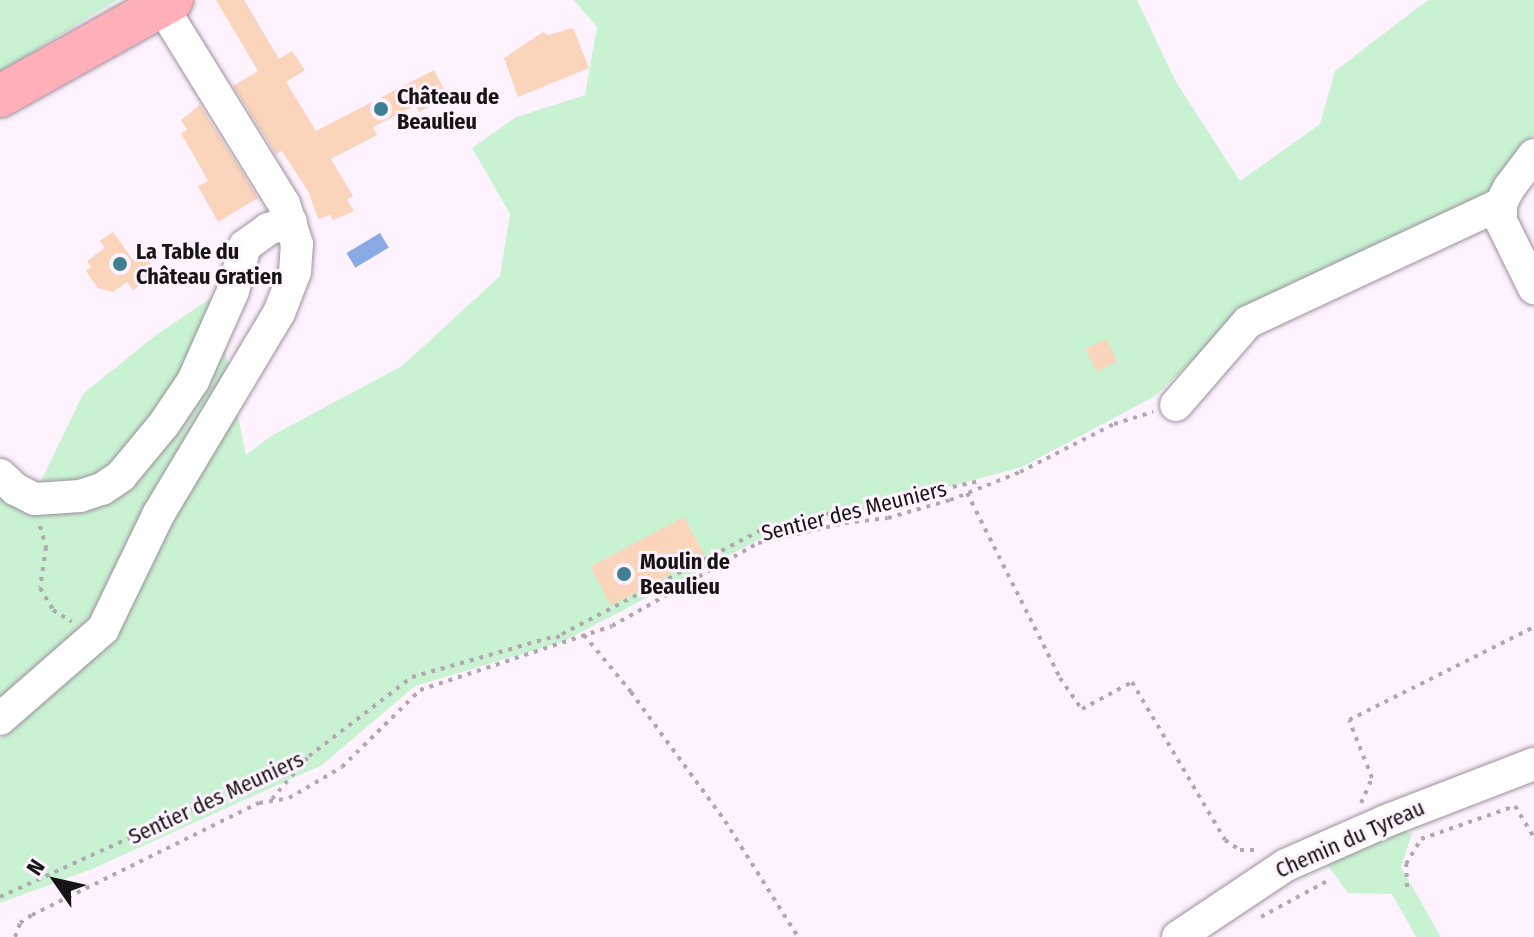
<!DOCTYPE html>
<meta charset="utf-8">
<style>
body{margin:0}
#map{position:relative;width:1534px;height:937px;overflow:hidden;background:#fef2fe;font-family:"Fira Sans Condensed",sans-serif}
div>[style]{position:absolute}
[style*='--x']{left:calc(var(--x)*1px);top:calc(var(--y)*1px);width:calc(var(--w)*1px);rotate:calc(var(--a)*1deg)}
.green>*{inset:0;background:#c9f2d3}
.water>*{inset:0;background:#8ba9e3;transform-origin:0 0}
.building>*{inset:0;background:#fad4bb;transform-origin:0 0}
.path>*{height:4px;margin-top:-2px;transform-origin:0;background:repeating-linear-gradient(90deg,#b0a7b0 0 4px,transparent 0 10px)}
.roads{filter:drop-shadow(0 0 2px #9b909b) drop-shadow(0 0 2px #9b909b)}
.minor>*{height:32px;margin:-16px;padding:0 16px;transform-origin:16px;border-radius:16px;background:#fff}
.major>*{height:42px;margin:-21px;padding:0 21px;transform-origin:21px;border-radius:21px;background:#feafb7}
.dots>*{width:22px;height:22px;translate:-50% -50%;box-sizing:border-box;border:4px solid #fef2fe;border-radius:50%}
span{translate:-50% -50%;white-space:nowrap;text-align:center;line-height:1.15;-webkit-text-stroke:6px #fef2fe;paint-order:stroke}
.poi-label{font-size:22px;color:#171317;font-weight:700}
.left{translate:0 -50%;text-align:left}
.street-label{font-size:22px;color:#171317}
.north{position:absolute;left:16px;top:841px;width:80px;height:80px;-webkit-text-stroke:6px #fef2fe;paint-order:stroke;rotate:304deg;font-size:22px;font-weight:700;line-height:32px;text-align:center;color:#171317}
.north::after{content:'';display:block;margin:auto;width:28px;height:36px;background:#171317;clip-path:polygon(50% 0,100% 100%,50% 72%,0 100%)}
</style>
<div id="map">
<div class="green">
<div style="clip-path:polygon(0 0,117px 0,0 72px)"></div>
<div style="clip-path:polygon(574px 0,1137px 0,1176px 82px,1240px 181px,1320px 124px,1335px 71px,1428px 0,1534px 0,1534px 134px,1479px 203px,1245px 310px,1155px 396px,1022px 467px,764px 537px,562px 642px,415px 686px,322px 765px,92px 869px,0 903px,0 740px,18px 723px,0 706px,0 495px,28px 508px,83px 394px,156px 335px,214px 296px,246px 455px,271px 436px,402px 366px,500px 276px,510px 214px,472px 148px,516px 117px,585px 95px,597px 27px)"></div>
<div style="clip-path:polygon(1401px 830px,1412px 834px,1401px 867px,1441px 937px,1416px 937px,1392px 894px,1348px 893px,1326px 863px)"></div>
</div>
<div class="water">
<div style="left:380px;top:233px;width:17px;height:39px;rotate:59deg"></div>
</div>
<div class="building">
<div style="clip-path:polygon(216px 0,244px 0,279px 59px,292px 51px,305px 70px,286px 82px,316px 131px,434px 70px,448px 97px,419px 112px,416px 105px,373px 127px,377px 135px,331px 159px,353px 196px,347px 200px,354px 211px,333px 220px,330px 215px,318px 219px,309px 193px,282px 151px,276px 154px,233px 86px,258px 71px)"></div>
<div style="clip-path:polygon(573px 28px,589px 68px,518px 97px,504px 58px,543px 32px,548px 35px)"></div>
<div style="clip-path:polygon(200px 105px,258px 198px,218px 222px,198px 186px,208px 181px,181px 133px,187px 130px,181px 120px)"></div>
<div style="clip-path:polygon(113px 232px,133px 260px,143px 253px,157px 273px,133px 290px,127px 282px,113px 292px,98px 288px,86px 271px,91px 267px,87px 261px,105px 248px,100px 241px)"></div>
<div style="left:1106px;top:339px;width:25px;height:23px;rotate:63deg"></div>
<div style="left:684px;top:517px;width:44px;height:106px;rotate:62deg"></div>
</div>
<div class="path">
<div style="--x:967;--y:493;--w:207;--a:63.3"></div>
<div style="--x:1060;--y:678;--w:38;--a:55"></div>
<div style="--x:1082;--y:709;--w:57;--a:-28.4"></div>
<div style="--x:1132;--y:682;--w:183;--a:59.5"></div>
<div style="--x:1225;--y:840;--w:18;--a:34"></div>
<div style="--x:1240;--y:850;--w:19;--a:0"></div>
<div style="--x:40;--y:526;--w:22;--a:74"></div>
<div style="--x:46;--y:547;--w:41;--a:98.3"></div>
<div style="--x:40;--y:588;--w:26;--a:59"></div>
<div style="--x:53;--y:610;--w:22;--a:32"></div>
<div style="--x:562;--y:634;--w:231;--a:-27.6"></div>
<div style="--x:767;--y:527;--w:218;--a:-12.2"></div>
<div style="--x:584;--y:635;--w:74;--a:50.5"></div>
<div style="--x:631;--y:692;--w:160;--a:53.9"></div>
<div style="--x:725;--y:821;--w:137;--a:57.8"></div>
<div style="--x:272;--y:799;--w:55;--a:-49.4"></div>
<div style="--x:1361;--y:803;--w:27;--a:-66"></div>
<div style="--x:1372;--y:778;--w:62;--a:-111.6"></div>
<div style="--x:1349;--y:720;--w:207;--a:-26.7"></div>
<div style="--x:1407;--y:887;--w:23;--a:-92"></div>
<div style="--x:1406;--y:864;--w:29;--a:-59"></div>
<div style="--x:1421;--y:839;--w:100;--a:-19.3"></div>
<div style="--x:1515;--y:806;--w:37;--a:59"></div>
<div style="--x:0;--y:897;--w:340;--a:-24.5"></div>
<div style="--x:309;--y:756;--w:130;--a:-37.5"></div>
<div style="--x:412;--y:677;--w:150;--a:-15.9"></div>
<div style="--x:556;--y:636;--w:10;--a:24"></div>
<div style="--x:1261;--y:917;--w:77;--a:-28.6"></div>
<div style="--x:15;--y:937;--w:15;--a:-70"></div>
<div style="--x:20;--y:923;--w:14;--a:-34"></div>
<div style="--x:32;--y:915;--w:253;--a:-26.3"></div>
<div style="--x:259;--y:803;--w:30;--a:-9"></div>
<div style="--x:289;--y:798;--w:61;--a:-30.3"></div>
<div style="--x:342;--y:767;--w:110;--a:-44.6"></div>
<div style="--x:420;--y:690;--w:202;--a:-18.4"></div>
<div style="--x:612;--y:626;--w:168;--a:-29.6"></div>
<div style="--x:758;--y:543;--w:89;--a:-12.9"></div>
<div style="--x:845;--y:523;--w:43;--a:-6.6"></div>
<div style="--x:888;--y:518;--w:65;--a:-16.2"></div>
<div style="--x:950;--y:500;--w:75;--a:-21.8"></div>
<div style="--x:1020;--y:472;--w:106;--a:-27.1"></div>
<div style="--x:1114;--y:424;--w:41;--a:-17.1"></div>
</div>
<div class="roads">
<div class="minor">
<div style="--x:1534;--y:155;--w:41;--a:127.1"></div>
<div style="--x:1509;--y:188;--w:18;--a:117"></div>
<div style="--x:1501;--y:204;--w:17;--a:90"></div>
<div style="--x:1501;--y:221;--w:75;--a:63.8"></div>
<div style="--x:1176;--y:405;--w:110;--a:-49.1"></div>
<div style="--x:1248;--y:322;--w:279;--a:-25"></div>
<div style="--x:0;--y:475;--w:21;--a:43"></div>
<div style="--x:15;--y:489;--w:22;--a:27"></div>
<div style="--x:35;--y:499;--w:45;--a:-3.8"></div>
<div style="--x:80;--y:496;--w:23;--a:-18"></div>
<div style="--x:102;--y:489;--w:23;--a:-34"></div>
<div style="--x:121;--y:476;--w:67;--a:-50.4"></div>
<div style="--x:164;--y:424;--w:52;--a:-56"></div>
<div style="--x:193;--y:381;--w:98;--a:-66"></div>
<div style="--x:233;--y:291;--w:47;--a:-75.1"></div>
<div style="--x:245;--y:246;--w:29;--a:-36"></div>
<div style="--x:268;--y:229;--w:24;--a:-17"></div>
<div style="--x:0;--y:719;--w:137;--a:-41.1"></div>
<div style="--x:103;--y:629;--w:127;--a:-64.2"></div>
<div style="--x:158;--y:515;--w:235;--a:-59.1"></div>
<div style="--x:279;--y:313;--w:44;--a:-68.7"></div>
<div style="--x:295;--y:272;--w:28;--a:-86"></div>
<div style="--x:297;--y:244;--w:42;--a:-108"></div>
<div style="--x:284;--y:204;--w:234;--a:-121.7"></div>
<div style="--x:1178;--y:937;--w:130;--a:-33.7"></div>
<div style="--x:1286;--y:865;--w:109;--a:-23.7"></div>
<div style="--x:1386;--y:821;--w:159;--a:-21.1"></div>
</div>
<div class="major">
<div style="--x:0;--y:96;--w:197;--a:-29.2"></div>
</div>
</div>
<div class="dots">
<div style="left:381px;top:109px;background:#3f7f93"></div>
<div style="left:120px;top:264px;background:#3f7f93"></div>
<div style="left:624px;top:574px;background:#3f7f93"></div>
</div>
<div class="poi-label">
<span class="left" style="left:397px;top:109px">Château de<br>Beaulieu</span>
<span class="left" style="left:136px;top:264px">La Table du<br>Château Gratien</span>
<span class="left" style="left:640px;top:574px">Moulin de<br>Beaulieu</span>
</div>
<div class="street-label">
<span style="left:854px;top:511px;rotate:-14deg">Sentier des Meuniers</span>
<span style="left:216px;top:798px;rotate:-25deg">Sentier des Meuniers</span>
<span style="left:1350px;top:839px;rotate:-24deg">Chemin du Tyreau</span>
</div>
<div class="north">N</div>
</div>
